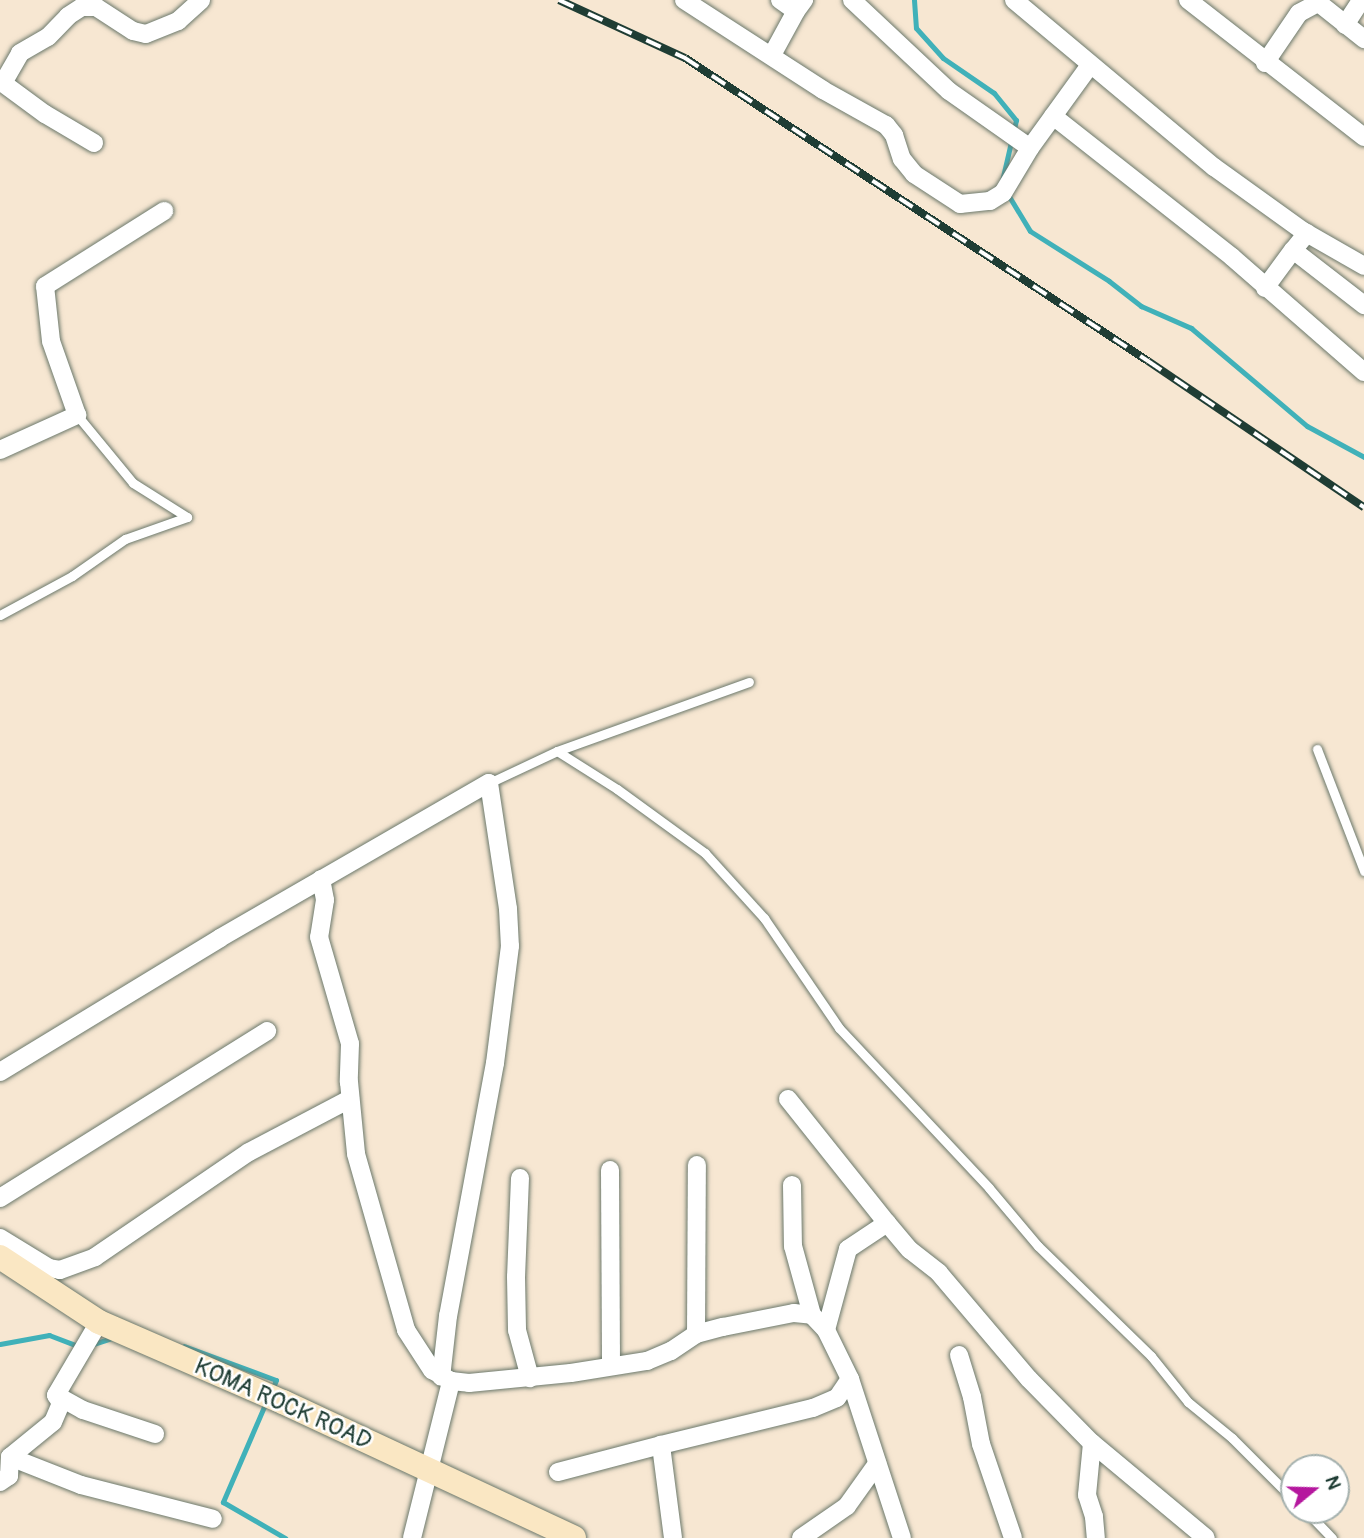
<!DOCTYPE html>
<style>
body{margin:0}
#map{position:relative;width:1364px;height:1538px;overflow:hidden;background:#f7e7d2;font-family:Pangolin,sans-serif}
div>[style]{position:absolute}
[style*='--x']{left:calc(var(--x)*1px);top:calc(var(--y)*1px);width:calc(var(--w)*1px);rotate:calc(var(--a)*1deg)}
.stream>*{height:5px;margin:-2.5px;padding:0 2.5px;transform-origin:2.5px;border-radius:2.5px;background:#40b1b9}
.roads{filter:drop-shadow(0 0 2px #6b786b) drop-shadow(0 0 2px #6b786b)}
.service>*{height:9px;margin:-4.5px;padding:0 4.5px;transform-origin:4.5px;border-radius:4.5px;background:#fff}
.minor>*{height:18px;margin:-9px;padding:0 9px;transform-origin:9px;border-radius:9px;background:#fff}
.secondary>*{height:24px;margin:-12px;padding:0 12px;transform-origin:12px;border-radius:12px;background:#fae7c3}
.rail>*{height:8px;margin-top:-4px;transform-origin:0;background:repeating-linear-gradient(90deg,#fff 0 16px,#1f3d34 0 32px);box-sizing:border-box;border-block:2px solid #1f3d34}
span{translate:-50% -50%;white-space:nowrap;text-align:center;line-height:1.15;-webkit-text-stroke:5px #fff;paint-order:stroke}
.street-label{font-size:24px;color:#1f3d34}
.north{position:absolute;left:1280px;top:1454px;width:70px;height:70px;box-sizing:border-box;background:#fff;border:2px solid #a5b1ae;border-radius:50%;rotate:71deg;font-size:19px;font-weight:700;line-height:28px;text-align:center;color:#1f3d34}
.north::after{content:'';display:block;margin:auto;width:24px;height:32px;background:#b5179e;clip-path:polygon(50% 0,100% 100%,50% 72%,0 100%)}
</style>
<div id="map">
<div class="stream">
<div style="--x:914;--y:0;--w:28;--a:86"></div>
<div style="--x:916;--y:28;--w:40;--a:48"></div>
<div style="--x:943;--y:58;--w:62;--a:34.5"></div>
<div style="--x:994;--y:93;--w:35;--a:51"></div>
<div style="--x:1016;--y:120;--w:63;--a:102.9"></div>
<div style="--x:1007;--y:193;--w:44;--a:58.8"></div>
<div style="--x:1030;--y:231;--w:93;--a:32.3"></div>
<div style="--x:1109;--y:281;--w:41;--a:38"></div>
<div style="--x:1141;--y:306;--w:55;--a:23.7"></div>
<div style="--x:1191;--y:328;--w:152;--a:40.2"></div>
<div style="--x:1307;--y:426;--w:65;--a:28.5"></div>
<div style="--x:0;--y:1344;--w:50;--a:-10.4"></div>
<div style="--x:49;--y:1335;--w:34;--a:21"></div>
<div style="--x:90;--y:1345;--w:25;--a:-18"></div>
<div style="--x:184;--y:1346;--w:98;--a:20.3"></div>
<div style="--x:276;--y:1380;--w:11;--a:112"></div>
<div style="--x:266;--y:1402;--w:109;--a:113.3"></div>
<div style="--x:223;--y:1502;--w:72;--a:30.1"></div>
</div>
<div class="roads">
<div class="service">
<div style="--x:0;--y:615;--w:82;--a:-28.4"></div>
<div style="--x:72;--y:576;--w:65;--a:-34.9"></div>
<div style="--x:125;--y:539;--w:66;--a:-19.5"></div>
<div style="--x:187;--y:517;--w:64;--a:-147.8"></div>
<div style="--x:133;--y:483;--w:88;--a:-129.5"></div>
<div style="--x:1317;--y:749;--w:131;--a:68.9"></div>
<div style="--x:557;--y:751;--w:71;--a:32.3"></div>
<div style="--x:617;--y:789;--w:109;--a:36"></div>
<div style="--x:705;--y:853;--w:88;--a:47.8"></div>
<div style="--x:764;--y:918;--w:133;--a:55.7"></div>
<div style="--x:839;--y:1028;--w:219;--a:46.8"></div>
<div style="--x:989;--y:1188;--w:76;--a:49.8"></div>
<div style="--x:1038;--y:1246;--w:158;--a:44.2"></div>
<div style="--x:1151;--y:1356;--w:59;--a:51.2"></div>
<div style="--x:1188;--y:1402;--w:57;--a:39.3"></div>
<div style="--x:1232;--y:1438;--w:88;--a:45"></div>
<div style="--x:489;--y:783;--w:75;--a:-25.2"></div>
<div style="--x:557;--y:751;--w:204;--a:-19.8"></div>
<div style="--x:1305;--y:1510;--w:39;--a:46"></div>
</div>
<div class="minor">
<div style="--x:684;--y:0;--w:166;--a:32.9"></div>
<div style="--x:823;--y:90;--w:72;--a:29.1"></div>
<div style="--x:886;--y:125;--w:13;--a:51"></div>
<div style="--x:894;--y:135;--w:25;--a:72"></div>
<div style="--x:902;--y:159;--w:19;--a:51"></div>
<div style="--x:914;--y:174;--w:55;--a:33.1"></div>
<div style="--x:960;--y:204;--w:30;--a:-6"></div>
<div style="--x:990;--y:201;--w:15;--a:-32"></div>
<div style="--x:1003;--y:193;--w:52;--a:-59"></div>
<div style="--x:1030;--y:148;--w:102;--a:-54.1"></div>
<div style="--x:780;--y:0;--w:19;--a:35"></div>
<div style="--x:796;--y:11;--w:14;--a:-54"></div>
<div style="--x:852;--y:0;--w:133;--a:43.2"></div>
<div style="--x:949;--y:91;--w:99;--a:35.1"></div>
<div style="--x:1014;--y:0;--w:261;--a:39.9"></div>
<div style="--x:1214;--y:167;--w:110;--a:35.7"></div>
<div style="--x:1303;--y:231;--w:70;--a:29.8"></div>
<div style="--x:1188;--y:0;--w:223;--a:37.9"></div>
<div style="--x:1315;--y:0;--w:63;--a:38.5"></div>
<div style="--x:1345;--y:25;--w:30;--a:-57"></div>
<div style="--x:772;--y:55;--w:50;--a:-61.4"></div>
<div style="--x:1265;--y:63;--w:60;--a:-55.8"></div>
<div style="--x:1299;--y:13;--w:21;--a:-28"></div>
<div style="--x:0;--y:81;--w:56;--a:36.3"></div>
<div style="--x:45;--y:114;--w:57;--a:30.6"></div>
<div style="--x:3;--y:83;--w:34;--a:-60"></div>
<div style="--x:20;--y:53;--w:32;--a:-30"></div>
<div style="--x:48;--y:37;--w:29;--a:-46"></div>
<div style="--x:68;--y:16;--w:17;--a:-33"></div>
<div style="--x:82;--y:7;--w:14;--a:0"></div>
<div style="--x:96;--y:7;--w:44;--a:33"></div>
<div style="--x:133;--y:31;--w:13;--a:13"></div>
<div style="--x:146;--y:34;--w:35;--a:-22"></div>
<div style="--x:178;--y:21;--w:31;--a:-42"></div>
<div style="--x:1053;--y:116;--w:228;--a:38.2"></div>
<div style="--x:1232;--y:257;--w:175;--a:41.1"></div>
<div style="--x:1307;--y:233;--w:22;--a:129"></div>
<div style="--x:1293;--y:250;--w:90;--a:37.8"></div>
<div style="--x:1265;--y:288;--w:47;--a:-53.6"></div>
<div style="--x:0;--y:450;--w:85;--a:-24.4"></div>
<div style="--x:77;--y:415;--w:78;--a:-109.4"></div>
<div style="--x:51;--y:341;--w:55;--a:-96.2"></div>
<div style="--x:45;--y:286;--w:141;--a:-32.2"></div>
<div style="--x:321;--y:879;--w:21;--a:79"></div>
<div style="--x:325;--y:900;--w:37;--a:99"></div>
<div style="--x:319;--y:937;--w:111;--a:73.8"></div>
<div style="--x:350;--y:1044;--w:38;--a:92"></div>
<div style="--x:349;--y:1082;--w:72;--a:84.4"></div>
<div style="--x:356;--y:1154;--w:183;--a:74.1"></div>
<div style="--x:406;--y:1330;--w:48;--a:57"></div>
<div style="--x:432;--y:1370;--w:22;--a:30"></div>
<div style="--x:451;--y:1381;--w:18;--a:6"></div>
<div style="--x:469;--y:1383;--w:102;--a:-5.6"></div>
<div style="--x:571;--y:1373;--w:77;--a:-9"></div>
<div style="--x:647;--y:1361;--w:26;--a:-23"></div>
<div style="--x:671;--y:1351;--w:30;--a:-34"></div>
<div style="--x:696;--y:1334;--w:28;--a:-15"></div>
<div style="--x:723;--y:1327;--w:72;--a:-11.2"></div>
<div style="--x:794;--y:1313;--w:18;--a:6"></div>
<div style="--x:812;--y:1315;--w:21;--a:47"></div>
<div style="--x:826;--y:1330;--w:55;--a:63.9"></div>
<div style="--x:850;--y:1379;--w:167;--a:71.9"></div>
<div style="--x:0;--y:1072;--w:258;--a:-31.3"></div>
<div style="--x:220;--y:938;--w:310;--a:-30"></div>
<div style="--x:489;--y:783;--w:127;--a:81.4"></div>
<div style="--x:508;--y:909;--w:37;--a:87"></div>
<div style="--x:510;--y:946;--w:118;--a:97.3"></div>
<div style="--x:495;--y:1063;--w:257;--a:100.5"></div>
<div style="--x:448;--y:1316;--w:61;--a:96.5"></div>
<div style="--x:788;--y:1099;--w:159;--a:51.4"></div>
<div style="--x:887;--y:1223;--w:35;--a:50"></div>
<div style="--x:910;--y:1250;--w:37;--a:38"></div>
<div style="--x:939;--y:1273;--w:139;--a:49.7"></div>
<div style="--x:1029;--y:1379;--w:90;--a:45.5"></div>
<div style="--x:1092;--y:1443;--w:148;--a:39.8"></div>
<div style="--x:610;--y:1170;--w:195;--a:89.7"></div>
<div style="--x:520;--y:1178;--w:99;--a:92.3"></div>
<div style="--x:516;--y:1277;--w:53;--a:88.9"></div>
<div style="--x:517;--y:1330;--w:50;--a:74.8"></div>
<div style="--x:792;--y:1185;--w:61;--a:89.1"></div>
<div style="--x:793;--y:1246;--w:72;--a:74.6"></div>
<div style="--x:0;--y:1198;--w:315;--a:-32"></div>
<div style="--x:0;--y:1238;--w:57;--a:31.5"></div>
<div style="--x:49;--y:1268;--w:11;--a:10"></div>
<div style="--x:60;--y:1270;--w:37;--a:-20"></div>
<div style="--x:95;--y:1257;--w:186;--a:-34.3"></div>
<div style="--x:249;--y:1152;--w:114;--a:-27.7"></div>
<div style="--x:826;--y:1330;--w:84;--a:-74.8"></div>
<div style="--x:848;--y:1249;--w:47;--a:-33.7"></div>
<div style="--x:696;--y:1334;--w:169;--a:-89.7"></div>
<div style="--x:959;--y:1355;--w:44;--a:72.8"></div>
<div style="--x:972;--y:1397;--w:48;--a:79.2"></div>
<div style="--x:981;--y:1444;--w:99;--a:71.2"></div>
<div style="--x:56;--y:1395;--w:31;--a:29"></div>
<div style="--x:83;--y:1410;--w:76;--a:18.4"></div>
<div style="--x:1092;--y:1443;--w:52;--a:95.5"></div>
<div style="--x:1087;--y:1495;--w:23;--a:72"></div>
<div style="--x:1094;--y:1517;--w:21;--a:85"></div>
<div style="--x:10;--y:1457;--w:76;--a:21.5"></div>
<div style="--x:81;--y:1485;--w:136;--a:14.4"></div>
<div style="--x:558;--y:1472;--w:106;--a:-14.7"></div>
<div style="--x:0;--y:1482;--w:11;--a:-34"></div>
<div style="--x:9;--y:1476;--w:19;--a:-87"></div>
<div style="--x:10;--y:1457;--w:55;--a:-39.1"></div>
<div style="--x:53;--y:1422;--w:21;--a:-67"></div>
<div style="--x:61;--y:1403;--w:9;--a:-122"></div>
<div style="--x:56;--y:1395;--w:85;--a:-59.5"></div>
<div style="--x:412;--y:1538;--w:162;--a:-76"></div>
<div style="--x:673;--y:1538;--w:94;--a:-97.4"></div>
<div style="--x:661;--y:1445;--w:156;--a:-13.7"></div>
<div style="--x:813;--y:1408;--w:26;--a:-23"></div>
<div style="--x:837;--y:1398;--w:23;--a:-56"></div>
<div style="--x:801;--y:1538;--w:56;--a:-34.8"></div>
<div style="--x:847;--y:1506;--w:52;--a:-54.5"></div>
</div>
<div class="secondary">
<div style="--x:0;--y:1257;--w:118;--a:33.3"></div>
<div style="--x:99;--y:1322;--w:201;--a:23.5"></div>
<div style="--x:283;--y:1402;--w:321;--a:25"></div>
</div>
</div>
<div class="rail">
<div style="--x:559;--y:0;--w:139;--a:24.7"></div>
<div style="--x:685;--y:58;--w:553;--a:33.2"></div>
<div style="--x:1148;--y:361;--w:261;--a:34.1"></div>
</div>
<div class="street-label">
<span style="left:283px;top:1404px;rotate:24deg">KOMA ROCK ROAD</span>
</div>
<div class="north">N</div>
</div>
